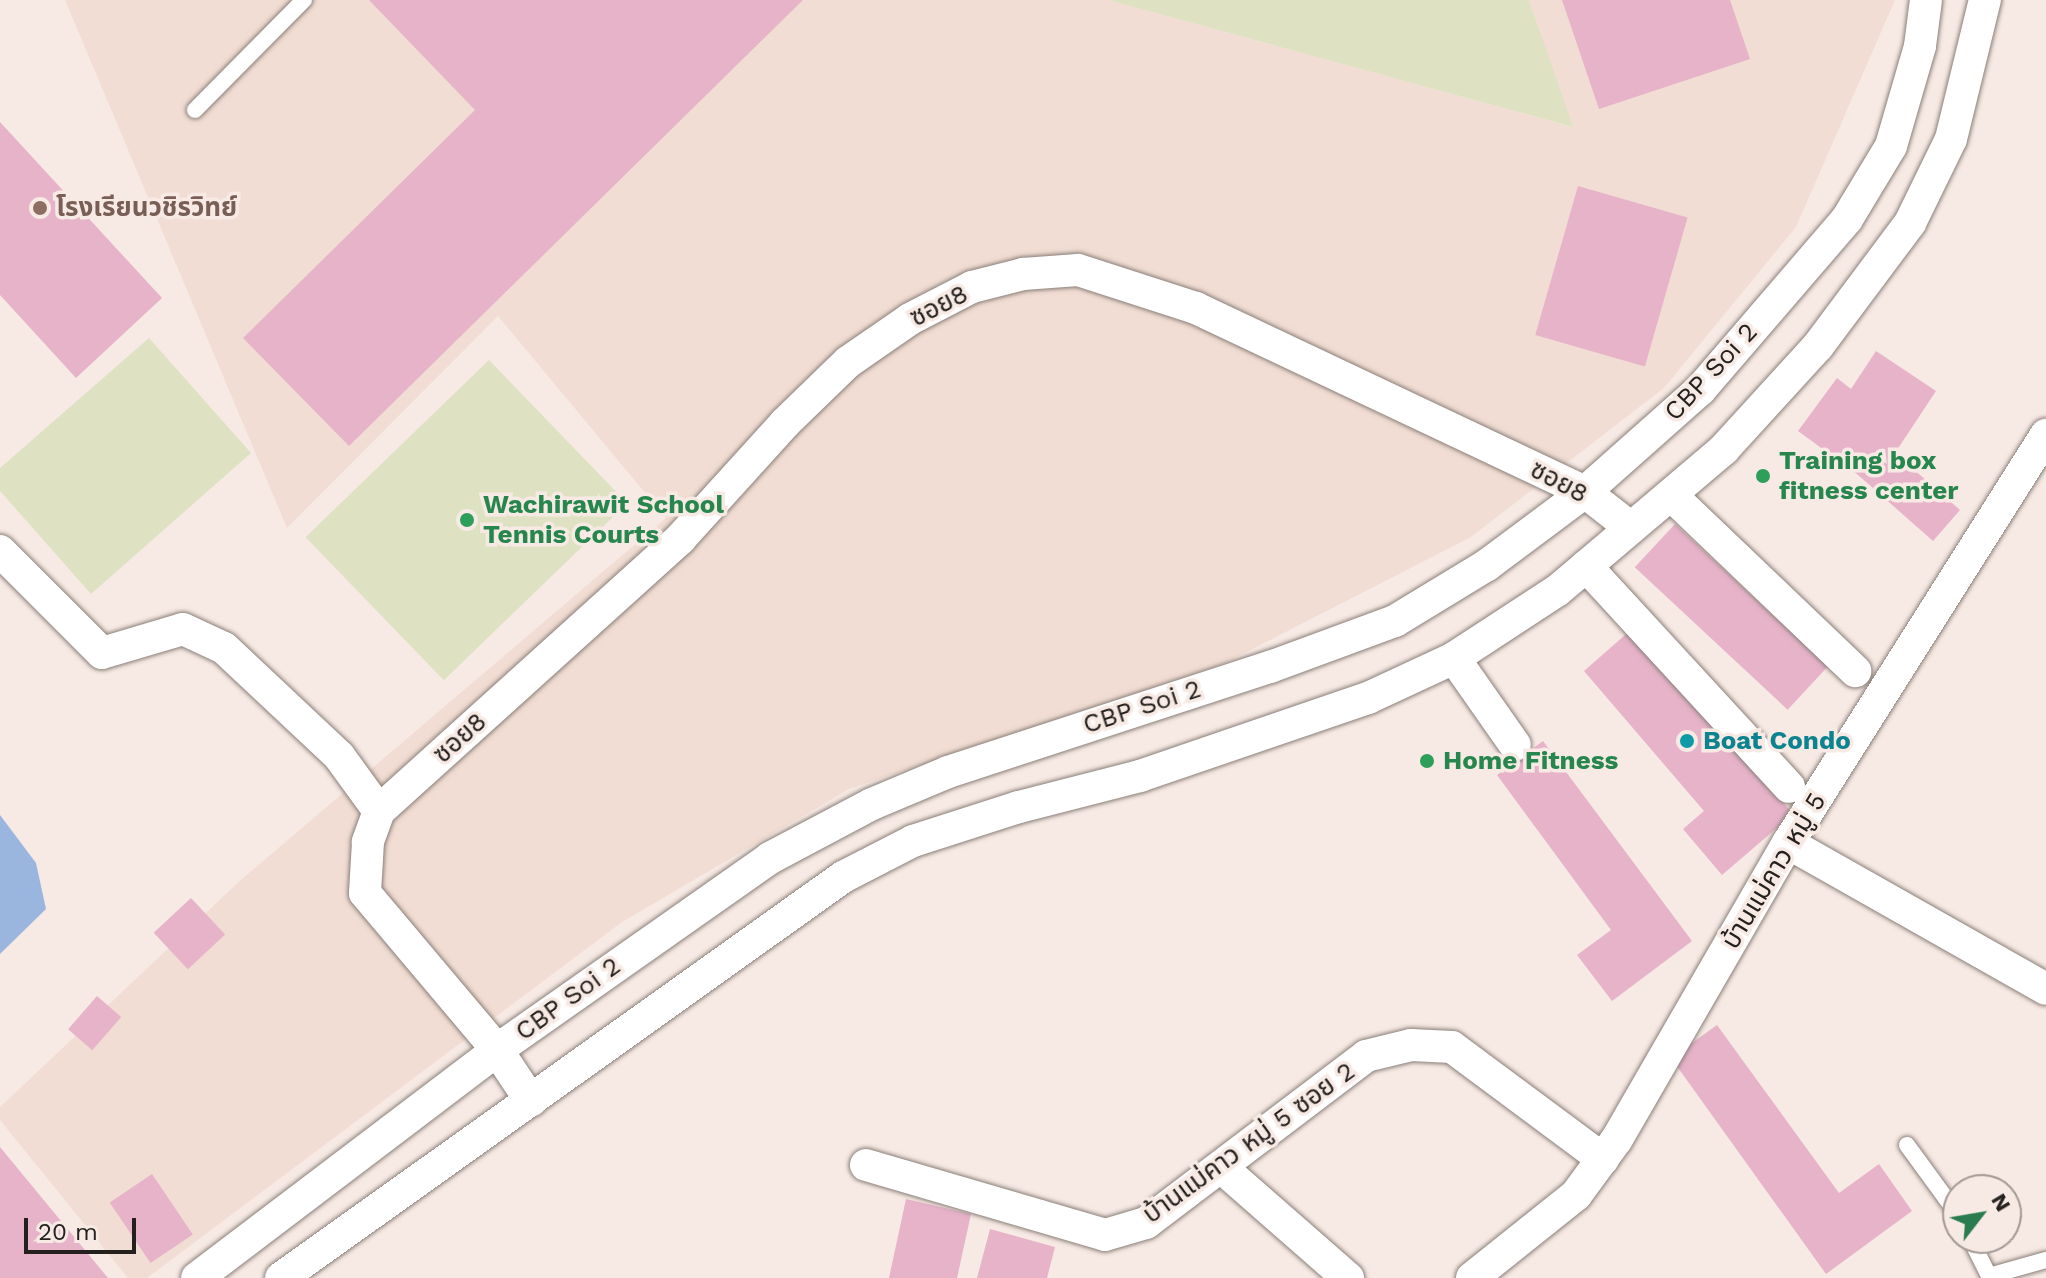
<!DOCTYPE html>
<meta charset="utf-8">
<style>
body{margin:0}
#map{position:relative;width:2046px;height:1278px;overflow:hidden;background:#f7eae4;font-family:"Work Sans","Noto Sans Thai",sans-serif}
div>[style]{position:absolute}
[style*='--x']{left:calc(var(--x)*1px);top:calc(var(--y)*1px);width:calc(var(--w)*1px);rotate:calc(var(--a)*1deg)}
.built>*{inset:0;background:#f1ddd3}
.green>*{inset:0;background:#dee1c2;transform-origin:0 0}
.water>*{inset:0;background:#9bb6de}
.building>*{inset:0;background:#e6b3c9;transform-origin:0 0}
.roads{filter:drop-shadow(0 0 2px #8a7f79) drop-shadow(0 0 2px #8a7f79)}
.lane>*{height:16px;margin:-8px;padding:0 8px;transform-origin:8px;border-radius:8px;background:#fff}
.street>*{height:32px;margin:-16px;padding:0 16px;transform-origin:16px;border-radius:16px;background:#fff}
.dots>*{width:22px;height:22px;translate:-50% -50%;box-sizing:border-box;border:4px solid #f7eae4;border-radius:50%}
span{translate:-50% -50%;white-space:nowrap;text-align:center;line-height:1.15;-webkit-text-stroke:7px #f7eae4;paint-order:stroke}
.education-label{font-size:26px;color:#785e54;font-weight:700}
.left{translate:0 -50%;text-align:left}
.street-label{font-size:26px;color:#24201d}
.leisure-label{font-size:26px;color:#27864d;font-weight:700}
.culture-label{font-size:26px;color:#0d838f;font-weight:700}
.north{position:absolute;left:1942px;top:1174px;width:80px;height:80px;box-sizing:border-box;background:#f7eae4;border:2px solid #a39994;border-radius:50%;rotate:59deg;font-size:22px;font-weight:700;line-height:32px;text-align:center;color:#24201d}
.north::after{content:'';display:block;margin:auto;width:28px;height:36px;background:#2a7b4d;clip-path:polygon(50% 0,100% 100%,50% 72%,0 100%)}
.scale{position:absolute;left:24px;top:1218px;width:112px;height:36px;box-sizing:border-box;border:4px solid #24201d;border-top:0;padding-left:10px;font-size:24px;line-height:28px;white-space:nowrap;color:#24201d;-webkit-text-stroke:6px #f7eae4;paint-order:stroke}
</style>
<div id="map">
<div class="built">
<div style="clip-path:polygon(65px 0,1108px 0,1572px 127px,1529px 0,1895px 0,1796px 227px,1664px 388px,1471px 537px,1223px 664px,849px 789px,622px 922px,147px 1278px,128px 1278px,0 1120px,0 1107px,243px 878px,666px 518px,498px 316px,287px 528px)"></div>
</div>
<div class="green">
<div style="clip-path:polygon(1108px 0,1529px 0,1573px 127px)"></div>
<div style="clip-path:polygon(149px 338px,251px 453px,91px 594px,0 491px,0 468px)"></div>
<div style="left:489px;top:360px;width:199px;height:255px;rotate:46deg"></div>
</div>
<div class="water">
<div style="clip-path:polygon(0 815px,36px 863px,46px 909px,0 954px)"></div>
</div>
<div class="building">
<div style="clip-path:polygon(369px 0,803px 0,349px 446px,243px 338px,475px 110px)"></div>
<div style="clip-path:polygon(1562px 0,1730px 0,1750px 59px,1599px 109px)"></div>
<div style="clip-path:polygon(0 122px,162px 298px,76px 378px,0 295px)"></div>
<div style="left:1578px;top:186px;width:114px;height:155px;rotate:16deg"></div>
<div style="clip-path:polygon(1876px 351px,1936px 391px,1895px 453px,1960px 510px,1933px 541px,1857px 474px,1798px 431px,1837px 378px,1851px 389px)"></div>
<div style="left:1675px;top:524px;width:209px;height:59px;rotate:43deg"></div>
<div style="clip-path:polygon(1633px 628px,1793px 814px,1722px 875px,1683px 829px,1704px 811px,1584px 671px)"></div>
<div style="clip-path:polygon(1543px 741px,1692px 941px,1612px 1001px,1577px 955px,1611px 930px,1497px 775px)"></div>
<div style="left:191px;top:898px;width:50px;height:51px;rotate:47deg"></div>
<div style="left:97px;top:996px;width:32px;height:44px;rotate:41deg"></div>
<div style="clip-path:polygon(1717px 1025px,1839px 1193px,1879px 1164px,1912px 1211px,1826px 1274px,1671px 1058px)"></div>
<div style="clip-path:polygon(0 1147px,108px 1278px,0 1278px)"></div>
<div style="left:152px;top:1174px;width:73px;height:51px;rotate:56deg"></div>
<div style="clip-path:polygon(906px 1199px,971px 1214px,957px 1278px,889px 1278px)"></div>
<div style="clip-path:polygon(990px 1229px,1055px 1247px,1047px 1278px,977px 1278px)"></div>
</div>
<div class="roads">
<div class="lane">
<div style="--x:195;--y:110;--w:155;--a:-45.3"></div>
<div style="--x:1907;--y:1145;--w:87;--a:53.9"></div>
<div style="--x:1970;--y:1238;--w:45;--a:63.4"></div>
<div style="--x:1989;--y:1276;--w:59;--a:-15.7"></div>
</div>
<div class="street">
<div style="--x:1671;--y:495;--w:255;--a:43.7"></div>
<div style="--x:0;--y:551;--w:144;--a:45"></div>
<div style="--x:102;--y:653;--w:84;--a:-16.5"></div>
<div style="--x:183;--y:629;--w:45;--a:24.9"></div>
<div style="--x:224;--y:648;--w:158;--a:43.2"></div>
<div style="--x:339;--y:756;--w:68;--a:54"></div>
<div style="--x:379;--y:811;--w:33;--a:110"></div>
<div style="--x:368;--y:842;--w:51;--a:93.4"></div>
<div style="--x:365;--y:893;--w:205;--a:49.9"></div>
<div style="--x:497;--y:1050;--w:61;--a:56.3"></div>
<div style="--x:1586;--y:566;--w:300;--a:47.4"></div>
<div style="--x:1454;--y:658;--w:106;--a:55"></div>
<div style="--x:379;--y:811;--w:406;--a:-42.1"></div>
<div style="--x:680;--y:539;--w:156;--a:-47.8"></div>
<div style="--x:785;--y:423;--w:88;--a:-44.1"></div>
<div style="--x:848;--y:362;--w:75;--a:-34.7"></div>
<div style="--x:910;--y:319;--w:70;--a:-27.3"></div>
<div style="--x:972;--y:287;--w:53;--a:-14.3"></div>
<div style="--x:1023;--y:274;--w:55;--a:-4.2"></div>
<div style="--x:1078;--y:270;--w:124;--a:17.9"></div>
<div style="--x:1196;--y:308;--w:430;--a:25.3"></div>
<div style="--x:1585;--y:492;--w:58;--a:38"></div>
<div style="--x:1788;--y:843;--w:296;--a:29.5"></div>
<div style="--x:866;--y:1165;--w:249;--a:16.3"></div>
<div style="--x:1105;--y:1235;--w:43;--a:-16.3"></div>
<div style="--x:1146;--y:1223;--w:276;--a:-37.2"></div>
<div style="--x:1366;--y:1056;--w:46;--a:-13.7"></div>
<div style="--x:1411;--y:1045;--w:41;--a:2.8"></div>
<div style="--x:1452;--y:1047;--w:188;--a:36.6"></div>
<div style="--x:1221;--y:1167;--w:169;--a:41.2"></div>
<div style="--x:197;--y:1278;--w:377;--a:-37.2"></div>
<div style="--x:497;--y:1050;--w:334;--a:-35.1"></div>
<div style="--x:770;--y:858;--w:115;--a:-27.9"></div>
<div style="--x:872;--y:804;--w:82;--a:-22.8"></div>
<div style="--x:948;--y:772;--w:339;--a:-18.1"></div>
<div style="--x:1270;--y:667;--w:133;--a:-20.2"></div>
<div style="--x:1395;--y:621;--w:108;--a:-31.3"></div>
<div style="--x:1487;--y:565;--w:122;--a:-36.7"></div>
<div style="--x:1585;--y:492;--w:154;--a:-41.6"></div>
<div style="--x:1700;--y:390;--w:225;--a:-49.3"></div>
<div style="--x:1847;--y:219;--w:85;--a:-58.9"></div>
<div style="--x:1891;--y:146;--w:104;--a:-73.8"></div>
<div style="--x:1920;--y:46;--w:46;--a:-82.6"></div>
<div style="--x:281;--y:1278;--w:690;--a:-35.51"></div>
<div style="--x:843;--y:877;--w:79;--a:-27.2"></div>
<div style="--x:913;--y:841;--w:111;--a:-17.8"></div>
<div style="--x:1019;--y:807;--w:125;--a:-14.4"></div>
<div style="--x:1140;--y:776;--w:241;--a:-18.9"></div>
<div style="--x:1368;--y:698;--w:95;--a:-24.9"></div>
<div style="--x:1454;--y:658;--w:124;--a:-33.2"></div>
<div style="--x:1558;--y:590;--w:218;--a:-40.3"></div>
<div style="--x:1724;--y:449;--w:139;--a:-47.6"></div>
<div style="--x:1818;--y:346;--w:154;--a:-53.2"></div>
<div style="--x:1910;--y:223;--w:93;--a:-64"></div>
<div style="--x:1951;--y:139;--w:143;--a:-76.3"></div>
<div style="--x:1472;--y:1278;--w:133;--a:-38.6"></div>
<div style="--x:1576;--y:1195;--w:69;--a:-53.8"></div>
<div style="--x:1617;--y:1139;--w:342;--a:-60"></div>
<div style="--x:1788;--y:843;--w:483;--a:-57.7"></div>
</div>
</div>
<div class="dots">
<div style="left:40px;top:208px;background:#8d6e63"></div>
<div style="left:1763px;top:476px;background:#2e9e5b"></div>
<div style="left:467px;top:520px;background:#2e9e5b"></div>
<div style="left:1687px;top:741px;background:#0f9aa8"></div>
<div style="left:1427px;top:761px;background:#2e9e5b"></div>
</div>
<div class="education-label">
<span class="left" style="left:56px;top:208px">โรงเรียนวชิรวิทย์</span>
</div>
<div class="street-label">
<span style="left:939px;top:306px;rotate:-27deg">ซอย8</span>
<span style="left:1711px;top:372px;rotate:-47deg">CBP Soi 2</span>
<span style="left:1559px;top:482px;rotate:28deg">ซอย8</span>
<span style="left:1142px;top:707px;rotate:-18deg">CBP Soi 2</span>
<span style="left:460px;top:738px;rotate:-42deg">ซอย8</span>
<span style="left:1774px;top:871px;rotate:-59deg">บ้านแม่คาว หมู่ 5</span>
<span style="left:568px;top:999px;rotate:-36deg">CBP Soi 2</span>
<span style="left:1249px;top:1143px;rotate:-36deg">บ้านแม่คาว หมู่ 5 ซอย 2</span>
</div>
<div class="leisure-label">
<span class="left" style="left:1779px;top:476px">Training box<br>fitness center</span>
<span class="left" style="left:483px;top:520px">Wachirawit School<br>Tennis Courts</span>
<span class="left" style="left:1443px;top:761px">Home Fitness</span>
</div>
<div class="culture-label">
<span class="left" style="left:1703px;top:741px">Boat Condo</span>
</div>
<div class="north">N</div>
<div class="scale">20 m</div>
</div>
